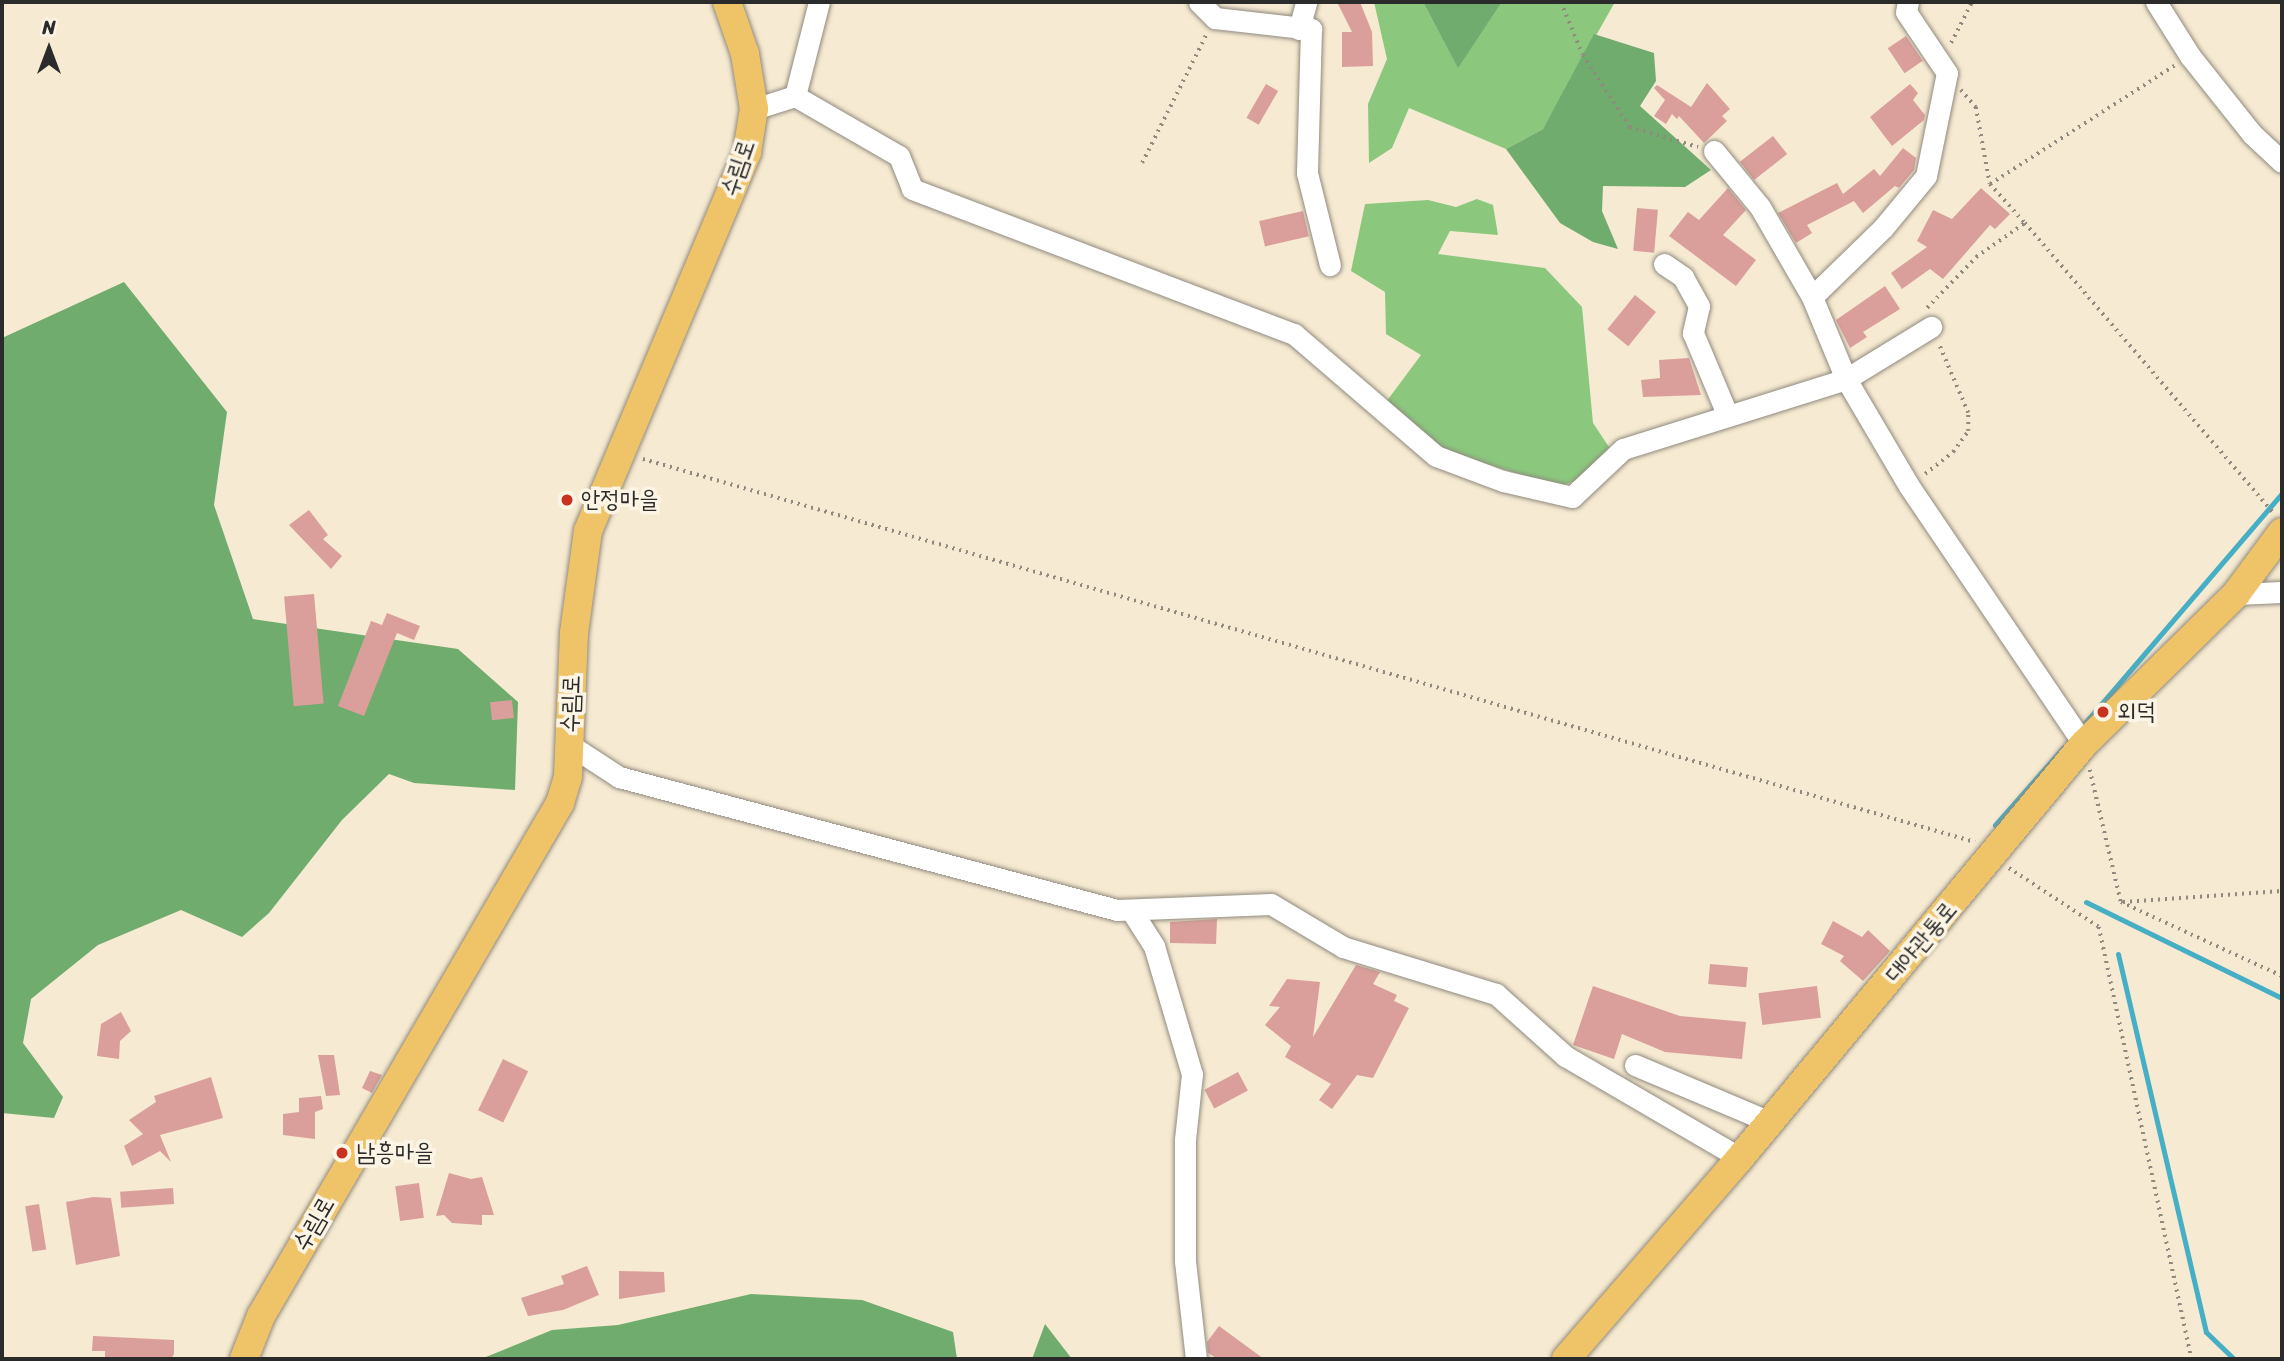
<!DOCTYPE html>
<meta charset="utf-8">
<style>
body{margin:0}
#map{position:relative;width:2284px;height:1361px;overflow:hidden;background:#f6ead2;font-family:Sriracha,"Poor Story",sans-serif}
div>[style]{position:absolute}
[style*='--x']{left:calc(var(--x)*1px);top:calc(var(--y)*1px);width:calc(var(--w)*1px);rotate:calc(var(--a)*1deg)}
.green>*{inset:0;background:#8bc87e}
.forest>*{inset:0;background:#70ac6d}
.stream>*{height:5px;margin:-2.5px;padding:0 2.5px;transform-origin:2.5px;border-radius:2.5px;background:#46afc5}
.building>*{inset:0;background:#da9f9b;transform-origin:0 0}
.path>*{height:3.5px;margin-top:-1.75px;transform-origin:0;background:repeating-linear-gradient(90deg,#908a7e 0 2px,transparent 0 7px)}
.roads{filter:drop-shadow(0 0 2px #908a7e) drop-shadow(0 0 2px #908a7e)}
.minor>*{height:21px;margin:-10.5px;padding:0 10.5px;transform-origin:10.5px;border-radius:10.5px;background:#fff}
.major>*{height:28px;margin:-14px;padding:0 14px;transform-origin:14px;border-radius:14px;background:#efc469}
.dots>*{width:19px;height:19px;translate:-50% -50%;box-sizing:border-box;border:4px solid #fcf5e5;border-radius:50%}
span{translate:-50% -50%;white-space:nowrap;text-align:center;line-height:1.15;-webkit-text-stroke:7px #fcf5e5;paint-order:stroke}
.street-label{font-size:24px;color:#2b2b2b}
.poi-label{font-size:24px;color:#2b2b2b}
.left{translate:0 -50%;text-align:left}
.frame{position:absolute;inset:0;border:4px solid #2b2b2b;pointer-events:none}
.north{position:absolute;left:14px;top:14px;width:70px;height:70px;-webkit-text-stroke:5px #fcf5e5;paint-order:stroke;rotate:0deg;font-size:19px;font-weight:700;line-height:28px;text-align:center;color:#2b2b2b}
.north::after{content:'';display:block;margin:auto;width:24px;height:32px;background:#2b2b2b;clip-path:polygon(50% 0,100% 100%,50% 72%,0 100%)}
</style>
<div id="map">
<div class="green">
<div style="clip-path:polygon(1374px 2px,1423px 2px,1458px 67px,1502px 2px,1615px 2px,1543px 129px,1506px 149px,1409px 108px,1392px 148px,1369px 163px,1368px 104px,1387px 59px)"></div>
<div style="clip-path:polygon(1477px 199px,1493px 205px,1498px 235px,1450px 231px,1438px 254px,1545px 268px,1582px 307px,1593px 423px,1611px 450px,1576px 480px,1560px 487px,1446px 451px,1386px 402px,1421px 355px,1386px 334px,1385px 292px,1351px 271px,1365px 204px,1428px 200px,1456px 207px)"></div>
</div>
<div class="forest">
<div style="clip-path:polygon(1423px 2px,1502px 2px,1458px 68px)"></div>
<div style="clip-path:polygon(1594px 34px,1654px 53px,1656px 81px,1640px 106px,1711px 170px,1685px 187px,1603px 186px,1602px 211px,1618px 249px,1593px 242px,1560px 223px,1506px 149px,1543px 129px)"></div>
<div style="clip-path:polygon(124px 282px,227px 412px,214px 505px,253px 619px,458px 649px,518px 702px,515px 790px,414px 783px,389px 774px,342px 820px,269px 913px,242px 937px,181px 910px,98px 945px,31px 999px,23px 1043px,63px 1097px,54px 1118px,2px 1113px,2px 338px)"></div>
<div style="clip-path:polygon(751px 1294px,862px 1300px,953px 1332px,957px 1359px,481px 1359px,552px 1330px,618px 1325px)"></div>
<div style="clip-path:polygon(1045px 1324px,1072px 1359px,1032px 1359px)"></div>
</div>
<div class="stream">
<div style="--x:2079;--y:730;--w:312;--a:-49.4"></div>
<div style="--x:1995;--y:825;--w:103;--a:-48.6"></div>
<div style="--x:2086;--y:902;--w:218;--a:26.1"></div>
<div style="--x:2118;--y:954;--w:388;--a:76.9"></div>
<div style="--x:2206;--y:1332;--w:39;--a:44"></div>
</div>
<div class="building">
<div style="clip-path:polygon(1337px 2px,1360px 2px,1372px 32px,1373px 66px,1342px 67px,1342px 32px,1352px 32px)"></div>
<div style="left:1906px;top:36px;width:30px;height:22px;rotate:56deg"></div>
<div style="clip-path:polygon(1707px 83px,1730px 109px,1722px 116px,1727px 121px,1704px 143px,1679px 116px,1677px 119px,1672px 114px,1666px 124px,1654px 116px,1665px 100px,1654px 88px,1657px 85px,1691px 107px)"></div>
<div style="left:1266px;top:84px;width:14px;height:39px;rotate:30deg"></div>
<div style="clip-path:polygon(1910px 84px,1918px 93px,1913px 100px,1925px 115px,1924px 120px,1892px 146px,1870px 117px)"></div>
<div style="left:1773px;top:136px;width:23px;height:42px;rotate:52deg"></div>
<div style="clip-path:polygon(1903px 148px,1916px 158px,1914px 170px,1899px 188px,1895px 186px,1863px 213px,1854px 201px,1807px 225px,1812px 233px,1796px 243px,1778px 213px,1837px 183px,1843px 194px,1874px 169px,1880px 176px)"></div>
<div style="clip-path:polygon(1728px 188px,1746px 210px,1723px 235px,1756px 260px,1736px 286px,1669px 236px,1688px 212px,1699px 220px)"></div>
<div style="clip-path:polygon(1981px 188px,2010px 214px,1995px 229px,1990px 225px,1943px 279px,1930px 269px,1902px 289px,1891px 273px,1927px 247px,1917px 241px,1933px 210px,1952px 219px)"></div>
<div style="left:1637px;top:208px;width:21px;height:43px;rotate:5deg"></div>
<div style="left:1303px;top:211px;width:26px;height:45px;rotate:77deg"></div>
<div style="clip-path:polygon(1885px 286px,1900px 309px,1863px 332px,1867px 337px,1850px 348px,1836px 320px)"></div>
<div style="left:1635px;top:295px;width:27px;height:44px;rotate:39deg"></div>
<div style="clip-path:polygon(1689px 358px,1701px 395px,1643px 397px,1641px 380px,1660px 378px,1659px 360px)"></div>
<div style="clip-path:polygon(309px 510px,328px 535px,323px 539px,342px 556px,331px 569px,289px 525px)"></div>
<div style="left:314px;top:594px;width:110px;height:30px;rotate:85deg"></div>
<div style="clip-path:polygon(387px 613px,420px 626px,414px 640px,397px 633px,364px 716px,338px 706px,371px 621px,382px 625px)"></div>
<div style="left:512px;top:700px;width:18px;height:22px;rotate:84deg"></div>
<div style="clip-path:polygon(1217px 919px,1216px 944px,1170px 943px,1170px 922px)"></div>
<div style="clip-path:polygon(1833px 921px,1862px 937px,1868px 930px,1890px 951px,1863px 981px,1840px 961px,1844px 956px,1821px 944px)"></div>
<div style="left:1710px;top:964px;width:38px;height:20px;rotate:5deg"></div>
<div style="clip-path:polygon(1356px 965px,1380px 972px,1373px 984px,1397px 995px,1394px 1001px,1409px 1008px,1373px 1078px,1357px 1075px,1332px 1109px,1319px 1100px,1331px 1084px,1285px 1057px,1291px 1046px,1265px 1025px,1280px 1007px,1269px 1006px,1287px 979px,1320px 982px,1313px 1037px)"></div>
<div style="clip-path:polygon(1593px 986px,1680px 1016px,1746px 1022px,1742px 1059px,1665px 1052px,1622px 1034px,1614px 1059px,1573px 1045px)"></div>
<div style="left:1817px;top:986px;width:32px;height:59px;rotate:83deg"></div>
<div style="clip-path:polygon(121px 1012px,131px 1031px,120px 1041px,119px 1059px,97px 1056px,101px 1024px)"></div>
<div style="clip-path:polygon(318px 1055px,334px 1055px,340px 1095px,326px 1096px)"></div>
<div style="left:503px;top:1059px;width:28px;height:57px;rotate:26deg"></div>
<div style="clip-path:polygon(370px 1071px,382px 1075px,372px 1093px,362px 1088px)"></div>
<div style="left:1238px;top:1072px;width:21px;height:38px;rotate:62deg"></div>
<div style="clip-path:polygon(211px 1077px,223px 1118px,160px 1135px,171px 1162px,160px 1151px,132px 1166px,124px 1146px,143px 1134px,129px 1120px,156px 1102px,154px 1096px)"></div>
<div style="clip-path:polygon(321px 1096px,323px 1109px,315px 1112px,315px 1139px,283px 1135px,283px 1114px,299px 1112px,299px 1098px)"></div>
<div style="clip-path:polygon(449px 1173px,471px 1179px,482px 1177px,494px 1215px,482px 1215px,482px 1225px,452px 1223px,444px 1215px,436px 1216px)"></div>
<div style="left:419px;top:1183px;width:35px;height:24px;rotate:82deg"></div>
<div style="left:173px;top:1188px;width:16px;height:53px;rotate:86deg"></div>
<div style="clip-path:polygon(93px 1197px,111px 1198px,120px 1256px,76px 1265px,66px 1202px)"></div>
<div style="left:39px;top:1204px;width:46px;height:14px;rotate:81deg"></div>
<div style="clip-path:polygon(587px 1266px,599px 1295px,563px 1310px,528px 1316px,521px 1298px,564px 1284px,561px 1276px)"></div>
<div style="clip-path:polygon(619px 1271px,664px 1272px,665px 1292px,619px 1299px)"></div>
<div style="clip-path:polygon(1219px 1326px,1264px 1359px,1218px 1359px,1208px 1353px,1207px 1342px)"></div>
<div style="clip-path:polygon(93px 1336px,174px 1340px,174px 1354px,171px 1359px,105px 1359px,105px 1351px,92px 1351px)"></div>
</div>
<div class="path">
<div style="--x:1561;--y:2;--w:57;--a:67.5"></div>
<div style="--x:1583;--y:55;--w:86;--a:56.9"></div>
<div style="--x:1630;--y:127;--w:71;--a:16.4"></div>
<div style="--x:1951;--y:43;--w:46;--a:-62.9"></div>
<div style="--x:1961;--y:90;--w:23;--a:49"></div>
<div style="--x:1976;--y:107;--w:78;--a:79.7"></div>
<div style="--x:1990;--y:184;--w:52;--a:48.1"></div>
<div style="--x:1142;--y:163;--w:143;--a:-63.4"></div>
<div style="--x:1990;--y:184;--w:219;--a:-32.7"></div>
<div style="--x:1927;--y:308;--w:71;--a:-46.1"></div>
<div style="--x:1976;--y:257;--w:60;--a:-34.8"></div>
<div style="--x:2025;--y:223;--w:383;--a:49.4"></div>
<div style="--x:643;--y:459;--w:1386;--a:16.04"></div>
<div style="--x:1925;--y:474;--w:36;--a:-38"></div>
<div style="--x:1953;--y:452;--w:26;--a:-54"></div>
<div style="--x:1968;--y:431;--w:18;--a:-90"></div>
<div style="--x:1968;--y:413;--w:74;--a:-113.1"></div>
<div style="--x:2090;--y:770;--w:136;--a:76.8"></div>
<div style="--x:2121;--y:902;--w:177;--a:24.7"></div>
<div style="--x:2009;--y:868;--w:108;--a:33.2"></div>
<div style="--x:2099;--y:927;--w:442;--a:77.9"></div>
<div style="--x:2123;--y:902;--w:159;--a:-4"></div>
</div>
<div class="roads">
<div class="minor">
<div style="--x:1199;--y:2;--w:23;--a:45"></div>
<div style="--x:1215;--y:18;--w:97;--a:6.5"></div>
<div style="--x:1311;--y:29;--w:144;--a:91.6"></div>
<div style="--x:1307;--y:173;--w:95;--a:76"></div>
<div style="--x:2156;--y:2;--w:64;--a:57.8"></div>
<div style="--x:2190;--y:56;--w:100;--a:51.5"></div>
<div style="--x:2252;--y:134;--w:41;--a:43"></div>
<div style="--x:1299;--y:29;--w:28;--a:-75"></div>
<div style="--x:795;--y:96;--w:97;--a:-75.7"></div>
<div style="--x:754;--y:109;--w:43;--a:-17.6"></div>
<div style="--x:795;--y:96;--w:120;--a:30"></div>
<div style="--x:899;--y:156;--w:35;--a:68"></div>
<div style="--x:912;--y:189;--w:409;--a:20.8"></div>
<div style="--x:1294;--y:334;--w:187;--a:40.7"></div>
<div style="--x:1436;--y:456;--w:72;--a:20.5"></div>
<div style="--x:1503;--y:481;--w:71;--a:13.1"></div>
<div style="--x:1572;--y:497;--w:70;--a:-43.3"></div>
<div style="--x:1623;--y:449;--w:234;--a:-17.4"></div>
<div style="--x:1846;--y:379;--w:124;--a:59.5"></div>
<div style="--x:1909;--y:486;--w:312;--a:55.9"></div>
<div style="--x:1714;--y:151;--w:72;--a:50.6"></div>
<div style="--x:1760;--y:207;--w:104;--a:60"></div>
<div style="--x:1812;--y:297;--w:89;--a:67.5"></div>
<div style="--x:1846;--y:379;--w:100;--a:-31.5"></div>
<div style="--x:1664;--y:264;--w:23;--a:34"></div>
<div style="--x:1683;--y:277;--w:33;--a:61"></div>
<div style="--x:1699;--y:306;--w:28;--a:103"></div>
<div style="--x:1693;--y:333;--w:88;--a:67.2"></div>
<div style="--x:1812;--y:297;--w:99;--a:-44.2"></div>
<div style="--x:1883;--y:228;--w:67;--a:-50.4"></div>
<div style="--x:1926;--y:176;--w:105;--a:-78.5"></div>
<div style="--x:1947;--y:73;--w:73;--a:-123.9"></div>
<div style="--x:1906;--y:12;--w:10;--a:-79"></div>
<div style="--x:2236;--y:594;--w:46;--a:-2.5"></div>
<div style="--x:570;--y:745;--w:59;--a:33.1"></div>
<div style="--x:619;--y:777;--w:515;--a:14.95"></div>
<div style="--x:1117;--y:910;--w:154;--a:-2.2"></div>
<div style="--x:1271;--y:904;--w:84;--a:30.8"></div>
<div style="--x:1343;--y:947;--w:160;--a:17.1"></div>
<div style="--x:1496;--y:994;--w:93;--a:41.9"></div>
<div style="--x:1565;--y:1056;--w:203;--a:30.2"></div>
<div style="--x:1131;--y:910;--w:43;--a:57.4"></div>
<div style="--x:1154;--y:946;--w:134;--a:73.5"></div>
<div style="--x:1192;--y:1074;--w:65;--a:96.1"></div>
<div style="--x:1185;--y:1139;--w:122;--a:90"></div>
<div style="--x:1185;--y:1261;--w:99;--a:83.6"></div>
<div style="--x:1635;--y:1065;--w:147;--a:22.9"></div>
</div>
<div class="major">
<div style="--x:244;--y:1359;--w:46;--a:-68.4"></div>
<div style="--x:261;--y:1316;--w:594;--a:-59.76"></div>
<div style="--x:560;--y:803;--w:28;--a:-73"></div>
<div style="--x:568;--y:776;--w:143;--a:-87.6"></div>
<div style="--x:574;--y:633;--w:103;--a:-82.2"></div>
<div style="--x:588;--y:531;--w:411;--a:-67.2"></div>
<div style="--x:747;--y:152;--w:44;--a:-80.8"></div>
<div style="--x:754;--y:109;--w:56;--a:-99.3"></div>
<div style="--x:745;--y:54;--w:55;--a:-109.1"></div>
<div style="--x:1566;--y:1359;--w:266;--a:-49.1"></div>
<div style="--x:1740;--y:1158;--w:538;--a:-50.28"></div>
<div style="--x:2084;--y:744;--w:214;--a:-44.6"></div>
<div style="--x:2236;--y:594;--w:77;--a:-53.4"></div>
</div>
</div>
<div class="dots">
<div style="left:567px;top:500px;background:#c8321e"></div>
<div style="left:2103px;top:712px;background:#c8321e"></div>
<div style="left:342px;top:1153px;background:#c8321e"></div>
</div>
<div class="street-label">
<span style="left:738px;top:168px;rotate:-71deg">수림로</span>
<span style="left:571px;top:704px;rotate:-88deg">수림로</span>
<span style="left:1921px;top:942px;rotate:-50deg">대야관통로</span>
<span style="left:314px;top:1224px;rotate:-60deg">수림로</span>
</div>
<div class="poi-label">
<span class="left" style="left:581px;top:500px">안정마을</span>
<span class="left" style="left:2117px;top:712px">외덕</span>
<span class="left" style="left:356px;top:1153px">남흥마을</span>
</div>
<div class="frame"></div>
<div class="north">N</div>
</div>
